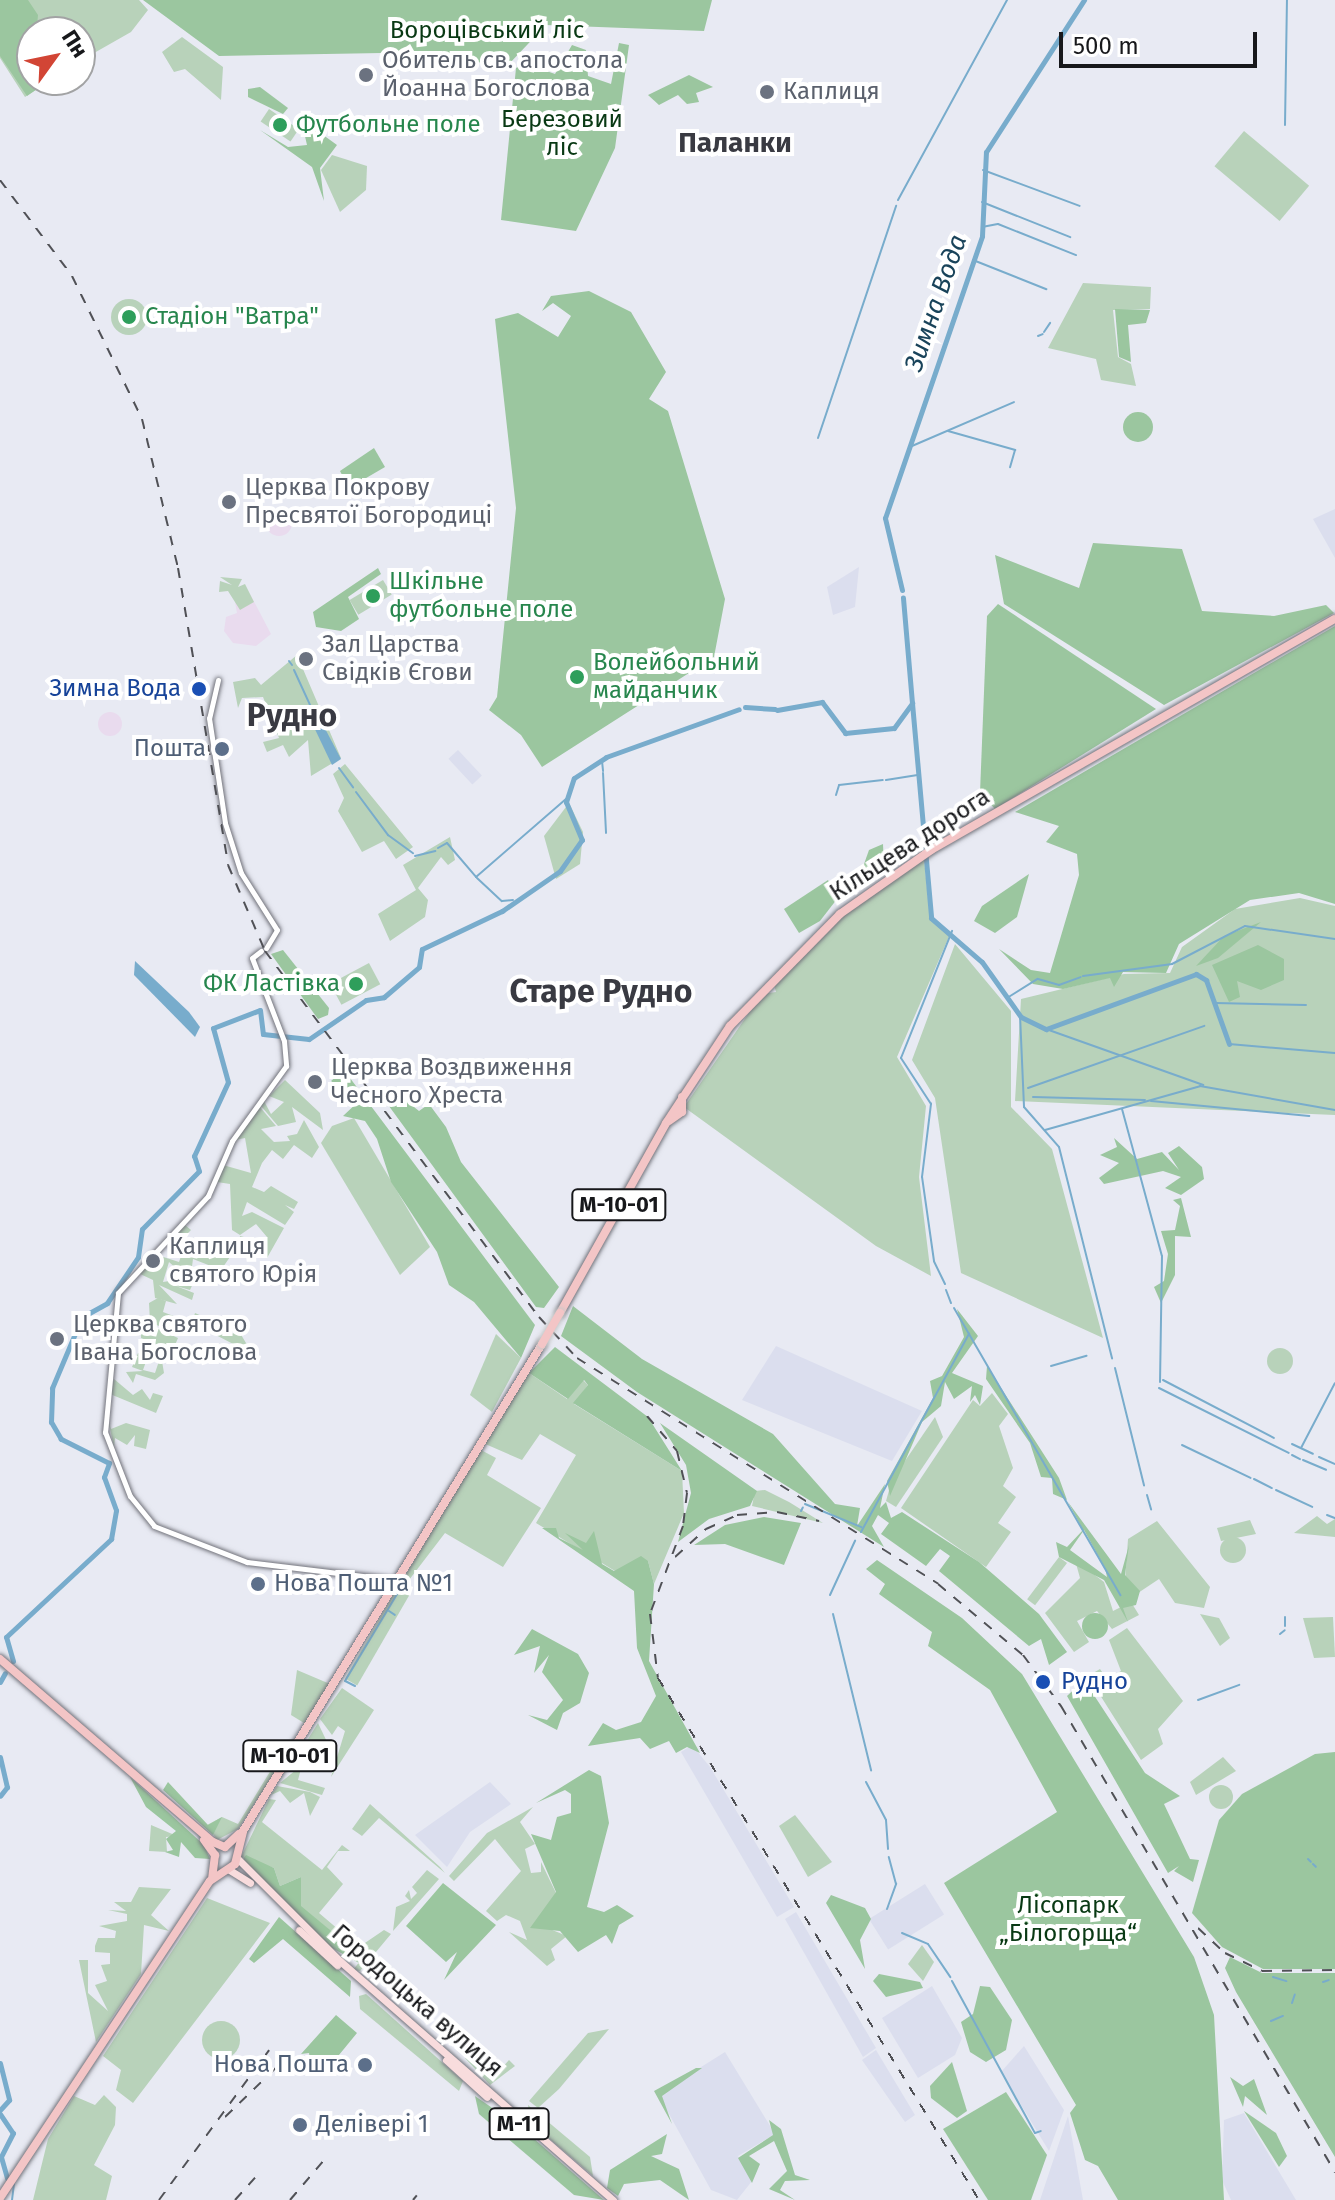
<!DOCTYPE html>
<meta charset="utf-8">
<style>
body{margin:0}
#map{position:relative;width:1335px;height:2200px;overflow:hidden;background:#e8eaf3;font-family:"Fira Sans",sans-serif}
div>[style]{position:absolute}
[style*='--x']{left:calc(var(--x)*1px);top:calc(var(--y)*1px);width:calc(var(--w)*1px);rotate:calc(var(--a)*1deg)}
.built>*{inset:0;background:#dbdeee;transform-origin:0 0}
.education>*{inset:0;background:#e9dbee}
.round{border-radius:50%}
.green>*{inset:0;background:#b8d2ba;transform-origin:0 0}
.forest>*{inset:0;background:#9bc69f}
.water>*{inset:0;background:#78accc}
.stream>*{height:2px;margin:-1px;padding:0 1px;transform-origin:1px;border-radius:1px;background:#78accc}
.river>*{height:5px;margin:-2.5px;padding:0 2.5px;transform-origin:2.5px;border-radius:2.5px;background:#78accc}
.roads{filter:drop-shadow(0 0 2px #72737b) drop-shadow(0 0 2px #72737b)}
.secondary>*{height:5px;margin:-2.5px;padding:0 2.5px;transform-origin:2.5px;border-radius:2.5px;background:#fff}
.primary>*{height:7px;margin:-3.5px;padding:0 3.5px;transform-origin:3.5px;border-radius:3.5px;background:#f8dcdd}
.highway>*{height:8px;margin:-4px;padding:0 4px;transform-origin:4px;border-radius:4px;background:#f3c5c6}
.rail>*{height:2px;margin-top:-1px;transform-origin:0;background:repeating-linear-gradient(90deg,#505156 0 10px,transparent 0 20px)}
.bridges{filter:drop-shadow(0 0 2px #c7c8c8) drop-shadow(0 0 2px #c7c8c8)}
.highway-bridge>*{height:8px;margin:-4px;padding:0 4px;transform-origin:4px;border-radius:4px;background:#f3c5c6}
.dots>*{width:22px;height:22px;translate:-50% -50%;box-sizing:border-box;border:4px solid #fff;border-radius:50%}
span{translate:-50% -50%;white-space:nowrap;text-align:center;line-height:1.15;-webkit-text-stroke:8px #fff;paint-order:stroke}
.shield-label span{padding:2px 6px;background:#fff;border:2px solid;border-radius:6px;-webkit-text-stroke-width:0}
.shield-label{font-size:22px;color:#17181b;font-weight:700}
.park-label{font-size:24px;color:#093914}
.worship-label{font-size:24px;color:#5b616d}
.left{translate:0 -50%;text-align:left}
.leisure-label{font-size:24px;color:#27864d}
.right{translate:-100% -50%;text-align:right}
.transit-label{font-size:24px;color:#164399}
.service-label{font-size:24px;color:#4e5e75}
.street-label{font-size:24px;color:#17181b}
.water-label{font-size:26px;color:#19435a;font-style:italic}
.quarter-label{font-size:28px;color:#393a42;font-weight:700}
.district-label{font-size:32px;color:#393a42;font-weight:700}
.north{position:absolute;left:16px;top:16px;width:80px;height:80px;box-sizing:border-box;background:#fff;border:2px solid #a2a3a4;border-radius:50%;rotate:57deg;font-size:22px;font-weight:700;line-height:32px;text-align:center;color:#17181b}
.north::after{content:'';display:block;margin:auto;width:28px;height:36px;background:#d24535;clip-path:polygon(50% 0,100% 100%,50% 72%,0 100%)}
.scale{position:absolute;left:1059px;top:32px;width:198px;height:36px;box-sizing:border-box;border:4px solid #17181b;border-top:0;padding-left:10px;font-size:24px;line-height:28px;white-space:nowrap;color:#17181b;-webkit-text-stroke:6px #fff;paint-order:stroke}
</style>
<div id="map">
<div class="built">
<div style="clip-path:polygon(1335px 509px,1335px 558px,1313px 519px)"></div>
<div style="clip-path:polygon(859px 567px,855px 607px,833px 615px,827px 587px)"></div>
<div style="left:458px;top:750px;width:35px;height:13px;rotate:47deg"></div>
<div style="clip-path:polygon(776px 1346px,922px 1411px,892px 1461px,742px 1400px)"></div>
<div style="clip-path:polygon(692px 1745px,710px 1767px,794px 1907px,777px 1917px,681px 1752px)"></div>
<div style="clip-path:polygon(490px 1782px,511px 1804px,470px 1832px,447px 1867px,415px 1835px)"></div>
<div style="left:925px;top:1884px;width:36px;height:66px;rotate:58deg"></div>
<div style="clip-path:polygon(796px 1912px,876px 2048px,863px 2057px,785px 1919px)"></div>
<div style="clip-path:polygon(932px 1986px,962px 2038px,955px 2055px,918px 2078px,882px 2018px)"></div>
<div style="clip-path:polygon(1024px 2046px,1064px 2110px,1049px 2151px,1001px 2072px)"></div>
<div style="clip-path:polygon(876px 2050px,915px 2115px,905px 2122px,862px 2060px)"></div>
<div style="clip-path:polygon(725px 2052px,775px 2134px,738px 2156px,752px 2181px,737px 2200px,711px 2190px,658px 2094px)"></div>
<div style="clip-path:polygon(1244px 2113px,1296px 2200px,1231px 2200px,1222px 2180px,1224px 2120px)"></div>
<div style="clip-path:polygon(1068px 2116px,1083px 2200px,1040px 2200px)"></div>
</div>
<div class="education">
<div class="round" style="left:266px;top:510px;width:26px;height:26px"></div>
<div style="clip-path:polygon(250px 594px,271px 634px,256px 646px,233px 643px,224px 631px,226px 617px,237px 613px,235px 602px)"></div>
<div class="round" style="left:98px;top:712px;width:24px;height:24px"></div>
</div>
<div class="green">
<div style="clip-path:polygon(0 0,139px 0,148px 10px,131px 32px,80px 61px,80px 32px,32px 32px,32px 80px,51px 80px,25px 97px,0 58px)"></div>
<div style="clip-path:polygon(182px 37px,223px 67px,221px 100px,185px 69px,174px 72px,162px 52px)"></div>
<div style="left:269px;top:109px;width:36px;height:15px;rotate:34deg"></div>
<div style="left:1244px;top:131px;width:85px;height:46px;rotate:40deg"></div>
<div style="clip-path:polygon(332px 155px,367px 166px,366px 190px,340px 212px,321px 170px)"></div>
<div style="clip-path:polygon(1083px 283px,1151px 287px,1150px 309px,1113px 310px,1118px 357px,1131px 364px,1136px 386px,1101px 380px,1096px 359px,1048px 348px)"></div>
<div class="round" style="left:111px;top:299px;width:36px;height:36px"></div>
<div style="clip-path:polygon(220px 577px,242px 579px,238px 587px,245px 584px,254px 602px,240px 610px,228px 591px,219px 592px,220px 581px,232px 585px)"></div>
<div style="left:383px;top:580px;width:17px;height:39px;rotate:59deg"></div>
<div style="clip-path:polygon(297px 655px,341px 758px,311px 776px,308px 740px,289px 757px,283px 745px,267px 752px,263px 742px,279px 738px,263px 697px,242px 698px,238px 708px,233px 682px,255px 678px,261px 685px)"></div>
<div style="clip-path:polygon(345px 764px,413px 847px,396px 859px,384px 841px,362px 852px,338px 811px,344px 798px,333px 774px)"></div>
<div style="clip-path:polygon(569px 803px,583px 832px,580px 864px,556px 879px,544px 836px)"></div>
<div style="clip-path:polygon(450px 837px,455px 860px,448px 865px,441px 857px,418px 888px,428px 900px,425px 917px,390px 941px,378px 914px,416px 890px,403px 865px)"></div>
<div style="clip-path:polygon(924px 859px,930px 918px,951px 932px,897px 1057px,926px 1106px,919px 1177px,931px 1276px,876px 1246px,684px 1107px,762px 994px,776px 992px,774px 985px,844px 915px)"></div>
<div style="clip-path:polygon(1300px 898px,1335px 906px,1335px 1115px,1015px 1101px,1021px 999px,1124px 974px,1170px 973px,1182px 947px,1235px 909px)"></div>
<div style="clip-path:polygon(955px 944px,1011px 1011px,1011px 1107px,1052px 1149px,1103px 1338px,961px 1273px,935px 1098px,912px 1060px)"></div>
<div style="left:369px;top:963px;width:24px;height:44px;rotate:62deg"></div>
<div style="clip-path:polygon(285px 1080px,320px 1113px,323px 1130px,292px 1107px,296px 1122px,278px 1126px,261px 1106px,264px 1101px,271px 1114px,284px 1102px,269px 1096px)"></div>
<div style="clip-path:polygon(260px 1107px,276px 1126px,261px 1129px,274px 1142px,290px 1141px,287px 1136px,297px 1134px,304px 1120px,319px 1147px,312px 1158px,294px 1145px,283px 1159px,272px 1150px,262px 1163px,252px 1187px,264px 1192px,271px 1186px,298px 1202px,294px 1209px,285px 1205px,294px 1212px,285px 1225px,247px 1202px,242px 1216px,252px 1212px,284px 1228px,267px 1258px,250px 1240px,239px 1243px,240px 1236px,263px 1242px,267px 1237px,256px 1224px,240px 1235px,232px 1230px,230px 1184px,217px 1182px,223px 1165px,251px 1173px,245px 1138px,235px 1140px)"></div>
<div style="clip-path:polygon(354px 1118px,430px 1247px,400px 1275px,321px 1143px,332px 1126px)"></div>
<div style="clip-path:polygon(185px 1225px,191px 1230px,184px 1237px,201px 1251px,215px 1241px,222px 1257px,232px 1254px,221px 1270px,193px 1259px,191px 1274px,177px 1266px,180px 1272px,169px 1262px,163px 1282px,196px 1277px,190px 1290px,176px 1286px,194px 1293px,192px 1300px,159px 1285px,177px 1304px,155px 1298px,153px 1280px,138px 1273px,154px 1254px,179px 1262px,185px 1244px,168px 1241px)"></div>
<div style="clip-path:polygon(158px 1298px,166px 1301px,163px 1312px,192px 1323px,195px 1313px,227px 1327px,224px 1334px,240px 1333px,252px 1353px,232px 1355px,235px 1345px,193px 1323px,176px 1322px,172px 1332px,150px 1322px,149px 1303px)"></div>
<div style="clip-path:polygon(137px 1319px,178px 1338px,170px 1357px,161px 1355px,164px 1373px,155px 1380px,136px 1374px,133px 1383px,126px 1372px,143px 1371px,132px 1367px,138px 1353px,148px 1356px,143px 1370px,155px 1373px,159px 1361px,144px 1353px,161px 1346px,141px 1338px,141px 1331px,158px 1329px)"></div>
<div style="clip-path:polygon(496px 1334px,521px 1358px,492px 1412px,470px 1395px)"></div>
<div class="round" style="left:1267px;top:1348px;width:26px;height:26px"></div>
<div style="clip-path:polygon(529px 1373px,567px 1399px,583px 1380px,588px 1385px,574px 1404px,682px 1471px,684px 1513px,654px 1584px,648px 1561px,615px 1571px,536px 1523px,576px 1455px,540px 1434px,522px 1460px,483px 1443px)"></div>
<div style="clip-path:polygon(114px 1379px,133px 1395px,142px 1389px,150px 1400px,153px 1393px,163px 1396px,156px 1413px,110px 1394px)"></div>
<div style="clip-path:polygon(992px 1393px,1008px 1414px,999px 1426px,1013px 1468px,1003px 1486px,1016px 1497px,998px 1523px,1011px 1532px,986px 1567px,901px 1508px,973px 1400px,980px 1406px)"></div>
<div style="clip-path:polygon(935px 1417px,943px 1437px,896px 1507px,886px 1501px,892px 1480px)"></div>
<div style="clip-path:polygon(108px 1420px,111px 1429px,126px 1423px,150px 1430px,146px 1449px,134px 1446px,135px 1435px,127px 1445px,115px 1438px,114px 1447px)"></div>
<div style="clip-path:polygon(481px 1450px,496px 1458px,487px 1475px,541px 1508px,503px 1567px,445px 1533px,409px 1580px,406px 1574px)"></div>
<div style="clip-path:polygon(765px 1490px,789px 1502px,823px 1523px,752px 1506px,755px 1491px)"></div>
<div style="clip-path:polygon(1317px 1516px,1327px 1524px,1335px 1519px,1335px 1537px,1294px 1533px)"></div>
<div style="clip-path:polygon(1250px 1520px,1256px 1534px,1221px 1541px,1217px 1528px)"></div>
<div style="clip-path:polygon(1157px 1521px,1210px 1587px,1204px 1608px,1175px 1603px,1159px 1579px,1135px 1595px,1125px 1582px,1128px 1539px)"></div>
<div class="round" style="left:1220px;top:1537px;width:26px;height:26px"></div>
<div style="left:1059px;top:1557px;width:10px;height:53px;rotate:37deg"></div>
<div style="clip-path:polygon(1075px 1560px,1104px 1582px,1113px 1611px,1131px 1602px,1139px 1615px,1112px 1629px,1097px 1611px,1077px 1621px,1089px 1642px,1074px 1652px,1045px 1613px,1080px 1578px)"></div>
<div style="left:399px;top:1585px;width:14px;height:108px;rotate:30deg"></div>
<div style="clip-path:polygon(1200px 1614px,1219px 1618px,1230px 1638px,1220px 1646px)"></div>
<div style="clip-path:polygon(1333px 1617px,1335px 1657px,1314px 1658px,1303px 1618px)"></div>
<div style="clip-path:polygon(1127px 1628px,1183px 1701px,1158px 1729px,1163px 1744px,1141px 1760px,1088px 1676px,1100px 1669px,1107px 1679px,1121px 1671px,1109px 1640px)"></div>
<div style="clip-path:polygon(297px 1670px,330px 1684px,299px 1735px,304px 1723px,291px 1715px)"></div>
<div style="clip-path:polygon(342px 1688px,374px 1710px,331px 1777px,345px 1731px,338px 1726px,332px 1735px,320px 1719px)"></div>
<div style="clip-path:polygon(318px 1723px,328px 1744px,315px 1759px,293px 1763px)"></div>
<div style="clip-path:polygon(276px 1744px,285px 1749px,282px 1761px,238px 1829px,217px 1840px,207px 1825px,222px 1817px,238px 1824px,282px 1752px)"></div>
<div style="clip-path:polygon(1223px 1757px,1236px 1771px,1196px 1795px,1190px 1782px)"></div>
<div style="clip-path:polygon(302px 1765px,298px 1780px,325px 1788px,322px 1795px,280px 1783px)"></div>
<div class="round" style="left:1209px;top:1785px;width:24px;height:24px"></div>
<div style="clip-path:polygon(277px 1786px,310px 1792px,320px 1797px,310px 1816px,304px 1793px,290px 1803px,280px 1791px,271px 1795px)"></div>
<div style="clip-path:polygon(269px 1799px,276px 1800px,262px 1822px,322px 1870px,342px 1845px,350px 1851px,338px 1851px,327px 1867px,343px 1884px,319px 1913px,359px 1947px,384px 1930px,391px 1934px,360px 1971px,353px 1970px,360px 1961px,355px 1951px,301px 1907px,301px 1877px,280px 1886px,274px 1868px,241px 1857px)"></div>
<div style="clip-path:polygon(370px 1804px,440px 1867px,445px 1873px,379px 1818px,362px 1836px,352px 1829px)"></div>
<div style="clip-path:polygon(533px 1807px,520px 1822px,535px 1844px,525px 1849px,531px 1873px,541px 1872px,541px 1862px,556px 1893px,540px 1925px,567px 1936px,551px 1949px,555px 1960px,547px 1966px,509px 1932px,527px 1940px,520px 1921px,506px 1915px,497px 1921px,486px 1911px,521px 1871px,495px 1839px,454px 1881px,449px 1876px,487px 1833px)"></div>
<div style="clip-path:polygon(795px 1815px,832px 1862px,808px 1877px,779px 1826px)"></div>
<div style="clip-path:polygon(151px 1825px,177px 1836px,166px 1837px,167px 1852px,149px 1851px)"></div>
<div style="clip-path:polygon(427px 1870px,439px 1879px,393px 1931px,396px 1907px,410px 1901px,405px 1896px,409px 1890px,411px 1899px,417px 1893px,412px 1887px)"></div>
<div style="clip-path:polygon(139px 1887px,171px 1889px,151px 1915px,169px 1931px,144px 1925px,141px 1974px,96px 2042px,79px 1960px,88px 1960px,88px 1993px,108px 2011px,95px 1985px,107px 1981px,101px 1965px,110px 1964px,110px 1953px,95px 1952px,95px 1946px,98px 1938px,115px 1938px,116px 1931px,99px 1926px,127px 1921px,127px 1914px,108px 1910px,126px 1911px,114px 1902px,131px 1902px)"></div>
<div style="clip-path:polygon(207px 1898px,270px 1923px,133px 2103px,116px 2090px,121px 2070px,103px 2056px)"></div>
<div style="clip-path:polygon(922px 1945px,934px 1962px,923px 1981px,908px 1964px)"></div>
<div style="clip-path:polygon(366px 1994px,463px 2081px,459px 2091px,360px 2009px,359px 1996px)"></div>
<div class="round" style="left:202px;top:2021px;width:38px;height:38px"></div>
<div style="clip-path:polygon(609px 2029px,559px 2089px,538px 2108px,529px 2101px,588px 2033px)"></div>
<div style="clip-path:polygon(465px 2058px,485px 2058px,500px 2070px,509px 2060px,515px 2066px,490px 2085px)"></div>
<div style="clip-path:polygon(104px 2095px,116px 2107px,115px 2125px,94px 2165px,112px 2176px,106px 2200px,33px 2200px,48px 2139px,74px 2096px,95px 2105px)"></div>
<div style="clip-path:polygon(528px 2105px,590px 2157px,593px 2176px,530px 2122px)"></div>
</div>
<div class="forest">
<div style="clip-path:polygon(0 0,28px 0,38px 15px,32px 80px,50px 80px,27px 96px,0 56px)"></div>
<div style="clip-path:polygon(143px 0,712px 0,704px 31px,546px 25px,508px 65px,382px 53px,219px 56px)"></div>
<div style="clip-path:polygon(619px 43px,629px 45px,615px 148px,576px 231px,501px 220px,516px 68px,524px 63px,555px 74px,572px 45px,586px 50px,588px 76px,611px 84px)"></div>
<div style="clip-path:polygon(689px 75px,713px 87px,696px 93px,699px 102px,687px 104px,678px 95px,659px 105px,648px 95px)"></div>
<div style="clip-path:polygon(260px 87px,288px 108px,283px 114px,248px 97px,248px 89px)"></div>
<div style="clip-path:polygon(301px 119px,337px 145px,320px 168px,324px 201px,312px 167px,260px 130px,288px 147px,307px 145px)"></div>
<div style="clip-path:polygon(589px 291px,631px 312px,666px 372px,649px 399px,668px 411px,725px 599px,714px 657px,542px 767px,521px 735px,489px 710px,497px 697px,516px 508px,495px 319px,518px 313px,558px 337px,571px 316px,553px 303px,542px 311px,551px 296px)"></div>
<div style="clip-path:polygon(1115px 309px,1150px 310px,1146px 323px,1128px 325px,1131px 362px,1119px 357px)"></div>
<div class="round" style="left:1123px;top:412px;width:30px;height:30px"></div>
<div style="clip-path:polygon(374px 448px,385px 467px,349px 488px,340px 471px)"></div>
<div style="clip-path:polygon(1093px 543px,1182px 549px,1202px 611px,1274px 616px,1326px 605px,1334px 613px,1164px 705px,1004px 604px,995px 555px,1079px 588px)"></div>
<div style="clip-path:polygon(378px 568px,381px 574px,348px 597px,359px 619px,341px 631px,316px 627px,313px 612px)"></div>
<div style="clip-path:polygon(998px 604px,1156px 709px,995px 809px,980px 793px,987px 616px)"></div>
<div style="clip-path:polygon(1335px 626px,1335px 904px,1299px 893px,1250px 900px,1179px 944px,1166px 973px,1123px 972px,1114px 987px,1110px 978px,1063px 989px,1033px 984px,999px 949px,1031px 970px,1050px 973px,1079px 875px,1077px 854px,1046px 842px,1059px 826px,1015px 812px)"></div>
<div style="clip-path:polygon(883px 844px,884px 869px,853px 895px,869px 850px)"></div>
<div style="clip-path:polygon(1029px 874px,1017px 917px,995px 933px,974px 921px,982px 906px)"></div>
<div style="clip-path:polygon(828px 880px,837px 899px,820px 921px,799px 933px,784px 909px)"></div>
<div style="clip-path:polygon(1261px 922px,1218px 958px,1196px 966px,1224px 936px)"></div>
<div style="clip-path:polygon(1258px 945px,1284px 959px,1284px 980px,1261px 990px,1237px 981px,1240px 997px,1229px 1002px,1212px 965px)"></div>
<div style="clip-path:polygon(283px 950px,329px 1008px,328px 1015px,318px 1019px,271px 954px)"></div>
<div style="clip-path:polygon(344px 1070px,535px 1325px,521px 1358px,474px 1302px,449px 1285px,437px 1252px,391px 1182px,377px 1139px,365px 1121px,343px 1116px,359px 1101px,331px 1081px)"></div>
<div style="clip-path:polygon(375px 1087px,388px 1104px,399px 1095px,419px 1111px,429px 1104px,446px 1127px,461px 1162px,559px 1287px,544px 1308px,536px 1307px)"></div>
<div style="clip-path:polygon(1114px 1138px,1137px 1159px,1162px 1152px,1179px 1170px,1168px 1153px,1179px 1146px,1202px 1167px,1204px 1179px,1181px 1195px,1165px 1188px,1181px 1177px,1163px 1171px,1104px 1184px,1099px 1178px,1119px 1163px,1100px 1155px,1117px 1147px)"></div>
<div style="clip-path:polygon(1181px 1198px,1191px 1237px,1175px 1236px,1175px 1275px,1161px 1303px,1154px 1287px,1164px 1281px,1168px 1254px,1161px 1231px,1175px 1230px,1180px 1206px,1173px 1200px)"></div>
<div style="clip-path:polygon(573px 1306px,642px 1359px,773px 1434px,835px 1504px,860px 1508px,857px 1526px,885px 1484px,880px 1508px,886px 1502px,891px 1518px,902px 1512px,979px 1562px,1039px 1614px,1067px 1652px,1049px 1665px,1041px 1639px,1029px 1646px,939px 1571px,950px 1556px,940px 1549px,926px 1566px,881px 1534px,889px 1523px,878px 1515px,872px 1526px,884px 1547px,637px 1392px,561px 1336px)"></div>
<div style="clip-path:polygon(957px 1309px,978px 1336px,952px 1373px,983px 1386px,980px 1405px,975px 1395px,970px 1402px,972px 1386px,954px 1399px,945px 1382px,941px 1406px,922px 1422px,890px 1496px,887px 1481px,933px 1398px,930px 1381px,942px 1376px,964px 1337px)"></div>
<div style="clip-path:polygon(555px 1347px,648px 1417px,682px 1471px,573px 1403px,588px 1385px,584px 1380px,568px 1399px,529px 1373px)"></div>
<div style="clip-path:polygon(987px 1366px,1059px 1478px,1067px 1500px,1053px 1494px,1052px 1478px,1041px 1477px,1030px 1443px,986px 1379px)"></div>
<div style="clip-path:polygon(660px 1423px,757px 1491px,750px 1506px,709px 1519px,678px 1542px,691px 1493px,686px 1465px)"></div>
<div style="clip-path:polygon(evenodd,1068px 1502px,1121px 1574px,1129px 1545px,1125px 1575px,1140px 1591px,1136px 1605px,1123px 1608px,1128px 1622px,1104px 1580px,1059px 1557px,1056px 1542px,1067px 1547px,1083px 1530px,1068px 1502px,1084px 1530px,1105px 1568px,1107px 1577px,1070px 1550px,1084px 1530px)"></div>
<div style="clip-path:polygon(764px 1517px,801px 1523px,784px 1565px,725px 1544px,694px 1545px,725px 1525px)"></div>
<div style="clip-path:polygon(542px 1528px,556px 1528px,559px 1538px,583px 1550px,565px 1533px,586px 1543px,594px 1531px,602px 1564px,614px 1571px,641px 1556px,648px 1561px,654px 1584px,649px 1661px,700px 1753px,687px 1747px,676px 1753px,669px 1741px,650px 1749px,640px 1738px,588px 1746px,603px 1723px,616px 1730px,641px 1722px,656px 1696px,637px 1648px,634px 1591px)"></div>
<div style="clip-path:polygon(877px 1560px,962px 1618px,1022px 1674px,1194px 1957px,1214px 2015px,1224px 2200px,1118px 2200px,1098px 2166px,1085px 2160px,1070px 2113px,1076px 2105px,944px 1883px,1057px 1812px,990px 1690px,928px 1646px,932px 1632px,879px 1594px,885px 1584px,866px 1569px)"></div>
<div class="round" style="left:1082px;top:1613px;width:26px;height:26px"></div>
<div style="clip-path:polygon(532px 1629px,578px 1654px,589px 1673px,580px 1703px,563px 1713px,557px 1730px,528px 1715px,547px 1720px,563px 1700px,542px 1672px,549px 1655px,534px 1673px,540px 1646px,514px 1655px)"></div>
<div style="clip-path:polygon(1084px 1680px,1145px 1773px,1180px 1796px,1164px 1804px,1190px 1859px,1199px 1860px,1193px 1882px,1174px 1871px,1179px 1866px,1168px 1873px,1067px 1696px)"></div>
<div style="clip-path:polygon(1335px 1752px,1335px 1969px,1263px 1969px,1222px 1947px,1192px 1913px,1219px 1820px,1242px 1794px,1315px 1754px)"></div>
<div style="clip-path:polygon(589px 1770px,601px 1776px,609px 1823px,587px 1907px,604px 1912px,617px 1905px,634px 1916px,619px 1925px,612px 1944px,606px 1935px,578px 1952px,560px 1931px,530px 1928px,556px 1892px,531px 1834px,551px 1840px,557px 1817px,571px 1813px,571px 1794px,565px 1790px,536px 1803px)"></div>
<div style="clip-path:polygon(130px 1777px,204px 1845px,210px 1859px,195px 1858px,181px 1842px,179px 1857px,165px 1852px,173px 1850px,166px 1839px,176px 1831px,146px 1807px)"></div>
<div style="clip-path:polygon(168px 1782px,208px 1825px,222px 1817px,213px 1835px,163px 1790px)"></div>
<div style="clip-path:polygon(246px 1855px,274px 1868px,280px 1886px,301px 1877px,301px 1906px,353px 1949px,359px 1963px,332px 1948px,242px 1861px)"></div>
<div style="clip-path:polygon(443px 1883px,496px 1925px,444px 1980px,457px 1952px,446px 1962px,406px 1926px)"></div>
<div style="clip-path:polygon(831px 1895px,865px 1908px,871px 1919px,860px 1940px,865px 1969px,826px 1903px)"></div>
<div style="clip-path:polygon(279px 1917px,351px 1981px,350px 1997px,283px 1939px,254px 1963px,249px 1959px)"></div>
<div style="clip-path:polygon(1230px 1957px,1262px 1973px,1335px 1973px,1335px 2157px,1236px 1992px,1225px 1968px)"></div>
<div style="clip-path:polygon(879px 1974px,920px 1982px,923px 1988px,886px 1997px,873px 1981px)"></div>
<div style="clip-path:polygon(980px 1986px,990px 1987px,1012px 2020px,1006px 2050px,986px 2062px,970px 2052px,961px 2022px,973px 2014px)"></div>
<div style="clip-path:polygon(336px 2015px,357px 2033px,325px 2072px,311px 2066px,309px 2053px,301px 2054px)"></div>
<div style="clip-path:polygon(952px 2062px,967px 2111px,957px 2118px,931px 2098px,930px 2086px)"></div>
<div style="clip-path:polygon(696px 2068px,702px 2068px,662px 2096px,672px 2124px,654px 2091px)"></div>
<div style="clip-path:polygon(1230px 2077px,1243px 2086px,1254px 2079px,1267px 2115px,1245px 2096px,1243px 2107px)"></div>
<div style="clip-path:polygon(1006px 2092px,1047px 2155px,1031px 2200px,988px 2200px,943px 2129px)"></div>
<div style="clip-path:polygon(475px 2096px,524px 2130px,604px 2200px,574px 2195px,479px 2114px)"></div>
<div style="clip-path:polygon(1244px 2111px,1276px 2133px,1287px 2156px,1279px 2167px)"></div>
<div style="clip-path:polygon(769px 2120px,781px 2129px,795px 2175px,810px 2180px,785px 2181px,780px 2190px,795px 2200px,769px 2189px,787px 2171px,774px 2141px,749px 2156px,760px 2164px,752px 2183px,738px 2158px,773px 2135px)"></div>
<div style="clip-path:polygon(667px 2134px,662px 2154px,651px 2156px,679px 2169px,689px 2200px,660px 2180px,624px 2184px,618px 2196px,607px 2188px,610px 2170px)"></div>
</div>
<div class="water">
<div style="clip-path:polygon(320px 719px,341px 759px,332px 765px,312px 723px)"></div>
<div style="clip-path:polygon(135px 961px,189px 1012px,200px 1027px,195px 1037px,134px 975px)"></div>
</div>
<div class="stream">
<div style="--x:1285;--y:125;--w:125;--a:-89.1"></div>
<div style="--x:983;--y:170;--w:103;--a:20.4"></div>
<div style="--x:898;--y:200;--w:228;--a:-61.4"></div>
<div style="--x:982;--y:202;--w:95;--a:21.7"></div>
<div style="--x:982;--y:227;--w:16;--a:-11"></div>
<div style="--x:998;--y:224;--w:84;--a:21.7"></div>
<div style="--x:973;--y:260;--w:79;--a:21.7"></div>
<div style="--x:1044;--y:332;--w:11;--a:-56"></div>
<div style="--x:1038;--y:336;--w:5;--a:-22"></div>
<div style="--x:948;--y:431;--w:70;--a:15.8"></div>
<div style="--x:1015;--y:450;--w:18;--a:106"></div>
<div style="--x:818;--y:438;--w:245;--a:-71.4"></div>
<div style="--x:912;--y:446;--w:111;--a:-23.3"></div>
<div style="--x:289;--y:661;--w:5;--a:53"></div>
<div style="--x:294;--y:670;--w:53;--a:65.4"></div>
<div style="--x:602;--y:761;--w:10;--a:84"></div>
<div style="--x:339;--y:768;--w:24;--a:54"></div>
<div style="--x:603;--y:773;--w:60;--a:87.1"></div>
<div style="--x:886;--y:780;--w:32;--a:-9"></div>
<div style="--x:356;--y:792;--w:54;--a:53.3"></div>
<div style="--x:388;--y:835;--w:31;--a:36"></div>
<div style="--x:836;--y:795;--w:10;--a:-73"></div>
<div style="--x:839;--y:785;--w:44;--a:-6.5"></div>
<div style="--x:438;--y:848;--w:10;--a:-29"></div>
<div style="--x:447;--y:843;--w:45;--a:49.5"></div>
<div style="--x:476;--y:877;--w:119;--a:-40.9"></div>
<div style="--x:415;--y:856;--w:21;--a:-14"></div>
<div style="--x:477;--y:878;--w:34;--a:43"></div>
<div style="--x:502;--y:901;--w:11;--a:-5"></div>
<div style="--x:1083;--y:976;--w:90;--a:-7.7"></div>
<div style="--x:1172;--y:964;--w:82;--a:-27.5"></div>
<div style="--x:1245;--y:926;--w:91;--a:8.2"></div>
<div style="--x:1007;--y:998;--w:36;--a:-32"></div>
<div style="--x:1038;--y:979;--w:22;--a:16"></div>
<div style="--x:1059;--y:985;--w:23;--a:-20"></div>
<div style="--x:1215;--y:1003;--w:91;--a:1.3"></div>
<div style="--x:1020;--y:1015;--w:92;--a:87.5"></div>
<div style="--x:1024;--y:1107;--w:53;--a:48.8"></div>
<div style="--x:1059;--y:1147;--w:218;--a:75.9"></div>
<div style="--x:1046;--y:1029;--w:167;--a:19.6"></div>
<div style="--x:1229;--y:1044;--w:106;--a:4.9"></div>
<div style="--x:1028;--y:1088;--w:187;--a:-19.4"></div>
<div style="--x:1033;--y:1097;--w:112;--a:1.5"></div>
<div style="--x:1151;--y:1101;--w:159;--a:5.4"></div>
<div style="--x:1122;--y:1109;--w:152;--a:74.8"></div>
<div style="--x:1162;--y:1256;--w:126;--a:90.9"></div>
<div style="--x:1045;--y:1130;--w:161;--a:-15.8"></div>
<div style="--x:1200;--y:1086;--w:137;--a:10.1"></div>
<div style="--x:945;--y:1284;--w:25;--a:-116"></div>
<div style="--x:934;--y:1261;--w:85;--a:-98.1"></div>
<div style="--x:922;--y:1177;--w:74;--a:-83"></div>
<div style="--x:931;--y:1104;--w:55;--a:-123.1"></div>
<div style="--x:901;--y:1058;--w:137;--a:-68.1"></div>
<div style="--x:946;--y:1290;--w:14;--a:69"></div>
<div style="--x:969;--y:1334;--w:302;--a:59.9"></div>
<div style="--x:1051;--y:1366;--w:37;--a:-16"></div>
<div style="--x:1115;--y:1368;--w:121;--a:76.1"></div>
<div style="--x:1163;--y:1380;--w:125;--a:27.6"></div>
<div style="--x:1159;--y:1388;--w:145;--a:26.6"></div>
<div style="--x:1292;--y:1444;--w:23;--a:25"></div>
<div style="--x:1182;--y:1445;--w:76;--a:25.6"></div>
<div style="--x:1301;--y:1448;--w:73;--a:-62.4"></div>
<div style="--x:1292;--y:1455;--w:9;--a:27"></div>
<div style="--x:1319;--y:1457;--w:17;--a:24"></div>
<div style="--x:1303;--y:1460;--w:25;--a:23"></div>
<div style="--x:1254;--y:1479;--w:20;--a:27"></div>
<div style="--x:1276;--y:1490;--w:40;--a:25"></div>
<div style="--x:1147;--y:1495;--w:15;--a:74"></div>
<div style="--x:805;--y:1504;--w:61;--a:22.3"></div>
<div style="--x:801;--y:1511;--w:4;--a:-63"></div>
<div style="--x:1327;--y:1515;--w:9;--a:21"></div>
<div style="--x:861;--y:1532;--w:226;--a:-61.4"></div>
<div style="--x:969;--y:1334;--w:30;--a:-120"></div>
<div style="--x:830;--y:1595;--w:60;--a:-65.2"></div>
<div style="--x:389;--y:1611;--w:7;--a:34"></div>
<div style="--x:833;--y:1614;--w:161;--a:76.3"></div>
<div style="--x:1285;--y:1617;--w:9;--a:90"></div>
<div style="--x:1280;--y:1634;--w:6;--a:-39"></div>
<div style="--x:355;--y:1686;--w:11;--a:-153"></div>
<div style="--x:345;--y:1681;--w:107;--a:-59.1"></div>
<div style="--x:400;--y:1589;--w:10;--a:29"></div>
<div style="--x:1198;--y:1700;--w:44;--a:-20.1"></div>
<div style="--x:866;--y:1782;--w:43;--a:62.2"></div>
<div style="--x:886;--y:1820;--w:29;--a:86"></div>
<div style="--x:1308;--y:1859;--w:4;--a:45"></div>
<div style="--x:1313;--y:1864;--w:4;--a:45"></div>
<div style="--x:887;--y:1909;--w:27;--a:-70"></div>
<div style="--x:896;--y:1884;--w:28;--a:-105"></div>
<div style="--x:902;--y:1933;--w:28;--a:23"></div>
<div style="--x:928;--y:1944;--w:40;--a:56"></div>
<div style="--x:1273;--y:1977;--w:14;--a:17"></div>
<div style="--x:952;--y:1981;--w:173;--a:61.4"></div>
<div style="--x:1035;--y:2133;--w:6;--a:-18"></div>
<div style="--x:1323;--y:1982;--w:6;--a:-18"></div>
<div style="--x:1292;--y:2003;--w:9;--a:-72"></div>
<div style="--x:1271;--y:2021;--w:13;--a:-23"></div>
<div style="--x:12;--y:2200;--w:16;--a:-83"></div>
</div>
<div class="river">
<div style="--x:902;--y:590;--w:74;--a:-103.3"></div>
<div style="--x:885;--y:518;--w:298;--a:-71"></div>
<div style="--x:982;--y:236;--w:84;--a:-87.3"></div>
<div style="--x:986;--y:152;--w:181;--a:-57.2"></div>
<div style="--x:912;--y:703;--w:216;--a:84.9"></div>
<div style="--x:931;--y:918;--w:67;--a:40.8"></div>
<div style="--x:982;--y:962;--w:67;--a:54.7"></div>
<div style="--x:1021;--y:1017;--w:28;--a:26"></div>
<div style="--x:1046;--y:1029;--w:160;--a:-20.1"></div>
<div style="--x:1196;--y:974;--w:12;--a:31"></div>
<div style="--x:1206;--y:980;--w:68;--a:70.2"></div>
<div style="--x:745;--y:707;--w:30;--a:4"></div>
<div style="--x:777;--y:710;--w:46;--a:-10.1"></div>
<div style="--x:822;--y:702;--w:39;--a:53"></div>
<div style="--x:845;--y:733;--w:49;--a:-5.8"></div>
<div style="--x:894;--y:728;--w:31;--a:-54"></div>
<div style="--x:912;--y:703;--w:106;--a:-94.9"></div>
<div style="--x:13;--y:1661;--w:25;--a:-106"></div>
<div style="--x:6;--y:1637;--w:144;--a:-43"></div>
<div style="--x:111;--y:1539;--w:29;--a:-80"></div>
<div style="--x:116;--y:1510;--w:35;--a:-110"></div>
<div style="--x:104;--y:1477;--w:15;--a:-70"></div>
<div style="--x:109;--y:1463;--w:54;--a:-153.4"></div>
<div style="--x:61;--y:1439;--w:20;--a:-120"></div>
<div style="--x:51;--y:1422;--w:34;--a:-88"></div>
<div style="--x:52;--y:1388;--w:77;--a:-67.1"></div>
<div style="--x:82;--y:1317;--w:29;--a:-29"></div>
<div style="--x:107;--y:1303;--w:55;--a:-56"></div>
<div style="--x:138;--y:1257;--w:28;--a:-82"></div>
<div style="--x:142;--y:1229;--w:81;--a:-45.5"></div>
<div style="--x:199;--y:1171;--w:16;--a:-108"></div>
<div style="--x:194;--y:1156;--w:81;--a:-65.3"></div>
<div style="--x:228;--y:1082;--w:56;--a:-105.5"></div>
<div style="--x:213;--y:1028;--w:50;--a:-21"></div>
<div style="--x:260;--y:1010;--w:24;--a:83"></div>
<div style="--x:263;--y:1034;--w:46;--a:6.2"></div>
<div style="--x:309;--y:1039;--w:69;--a:-34.4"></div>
<div style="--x:366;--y:1000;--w:18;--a:-9"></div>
<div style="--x:384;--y:997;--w:46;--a:-40.6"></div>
<div style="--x:419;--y:967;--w:18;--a:-81"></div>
<div style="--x:422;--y:949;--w:89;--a:-25.4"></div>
<div style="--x:502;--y:911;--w:70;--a:-34.6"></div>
<div style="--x:560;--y:871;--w:38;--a:-55"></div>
<div style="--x:582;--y:840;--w:41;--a:-112.8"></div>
<div style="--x:566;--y:802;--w:25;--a:-72"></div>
<div style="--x:574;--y:778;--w:38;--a:-33"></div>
<div style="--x:606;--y:757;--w:141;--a:-19.8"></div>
<div style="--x:0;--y:1682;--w:10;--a:-61"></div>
<div style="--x:0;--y:1757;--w:31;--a:77"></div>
<div style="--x:7;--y:1787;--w:11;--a:128"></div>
<div style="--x:0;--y:2063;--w:38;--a:76"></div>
<div style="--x:9;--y:2100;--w:13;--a:132"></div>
<div style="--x:0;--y:2114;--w:23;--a:56"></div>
<div style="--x:13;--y:2133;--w:27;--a:117"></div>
<div style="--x:1;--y:2157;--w:22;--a:74"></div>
</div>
<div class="roads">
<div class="secondary">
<div style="--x:218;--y:680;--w:39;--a:103"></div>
<div style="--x:209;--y:718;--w:106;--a:81.3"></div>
<div style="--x:225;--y:823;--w:52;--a:72.3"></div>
<div style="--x:241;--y:873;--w:67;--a:57.7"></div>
<div style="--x:277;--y:930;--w:21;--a:121"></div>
<div style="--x:261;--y:951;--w:11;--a:142"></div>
<div style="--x:252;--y:958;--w:89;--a:68.9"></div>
<div style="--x:284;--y:1041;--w:25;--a:85"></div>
<div style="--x:286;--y:1066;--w:92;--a:125.8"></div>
<div style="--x:232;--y:1141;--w:60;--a:113.6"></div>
<div style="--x:208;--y:1196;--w:132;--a:132.9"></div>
<div style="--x:118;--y:1293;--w:140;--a:95.3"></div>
<div style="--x:105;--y:1432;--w:69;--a:68.7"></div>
<div style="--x:130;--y:1496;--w:38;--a:51"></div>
<div style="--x:154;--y:1526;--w:100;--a:21.2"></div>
<div style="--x:247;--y:1562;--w:150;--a:6.9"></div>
</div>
<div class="primary">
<div style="--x:237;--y:1858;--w:146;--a:45"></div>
<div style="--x:340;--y:1961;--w:363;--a:41.2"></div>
<div style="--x:228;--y:1869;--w:26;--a:32"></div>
<div style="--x:299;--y:1930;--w:52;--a:42.6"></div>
<div style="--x:446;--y:2060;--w:55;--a:42.1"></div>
</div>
<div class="highway">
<div style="--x:669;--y:1121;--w:16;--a:-35"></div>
<div style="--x:682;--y:1112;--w:15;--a:-90"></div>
<div style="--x:560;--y:1313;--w:218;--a:-60.8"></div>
<div style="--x:666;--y:1123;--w:116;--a:-56.6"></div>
<div style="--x:730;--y:1026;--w:157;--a:-45.5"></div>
<div style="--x:840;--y:914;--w:111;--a:-35.1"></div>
<div style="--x:931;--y:850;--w:465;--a:-29.8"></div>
<div style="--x:0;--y:1659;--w:281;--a:40.7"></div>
<div style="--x:213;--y:1842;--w:13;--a:23"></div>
<div style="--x:225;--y:1847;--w:19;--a:-43"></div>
<div style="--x:204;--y:1840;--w:19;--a:54"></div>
<div style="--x:215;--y:1855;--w:23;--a:97"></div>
<div style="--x:0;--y:2198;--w:380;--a:-56.5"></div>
<div style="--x:210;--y:1881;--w:30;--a:-34"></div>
<div style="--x:235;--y:1864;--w:34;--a:-76"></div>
<div style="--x:243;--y:1831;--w:571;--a:-58.45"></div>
</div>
</div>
<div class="rail">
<div style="--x:0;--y:180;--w:120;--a:53.1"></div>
<div style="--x:72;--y:276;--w:159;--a:63.9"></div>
<div style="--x:142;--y:419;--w:153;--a:76.4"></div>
<div style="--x:178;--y:568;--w:301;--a:80.4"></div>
<div style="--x:228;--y:865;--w:94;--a:66.7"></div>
<div style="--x:265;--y:951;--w:457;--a:53.2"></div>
<div style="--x:539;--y:1317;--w:56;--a:47.2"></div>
<div style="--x:577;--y:1358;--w:426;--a:32"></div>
<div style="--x:938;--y:1584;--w:111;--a:39.9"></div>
<div style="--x:1023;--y:1655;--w:64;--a:53.3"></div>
<div style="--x:1061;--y:1706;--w:541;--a:59.55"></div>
<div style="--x:647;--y:1416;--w:46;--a:49.4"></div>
<div style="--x:677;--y:1451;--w:43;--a:76.6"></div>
<div style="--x:687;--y:1493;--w:33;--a:97"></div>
<div style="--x:683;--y:1526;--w:94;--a:110.6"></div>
<div style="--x:650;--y:1614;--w:64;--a:82.9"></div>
<div style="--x:658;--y:1678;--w:613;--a:58.41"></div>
<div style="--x:675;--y:1557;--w:42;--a:-42.1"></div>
<div style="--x:706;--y:1529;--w:34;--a:-24"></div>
<div style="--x:737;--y:1515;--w:40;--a:-4.3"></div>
<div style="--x:777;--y:1512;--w:43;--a:12.1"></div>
<div style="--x:1198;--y:1928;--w:37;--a:43"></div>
<div style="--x:1225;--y:1953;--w:41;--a:25.9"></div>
<div style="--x:1262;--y:1971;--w:73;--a:-0.8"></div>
<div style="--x:225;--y:2117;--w:79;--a:-44"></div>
<div style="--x:159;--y:2200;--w:186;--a:-53.7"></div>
<div style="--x:235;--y:2200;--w:30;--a:-48"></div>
<div style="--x:290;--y:2200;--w:54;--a:-49.5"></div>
<div style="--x:413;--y:2200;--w:6;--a:-51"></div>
</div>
<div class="bridges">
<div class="highway-bridge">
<div style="--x:542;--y:1344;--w:36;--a:-60"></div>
</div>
</div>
<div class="dots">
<div style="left:366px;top:75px;background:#6b7280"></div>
<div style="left:767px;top:92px;background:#6b7280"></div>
<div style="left:280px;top:125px;background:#2e9e5b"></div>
<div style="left:129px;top:317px;background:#2e9e5b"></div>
<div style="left:229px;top:502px;background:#6b7280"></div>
<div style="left:373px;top:596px;background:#2e9e5b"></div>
<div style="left:306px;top:659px;background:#6b7280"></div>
<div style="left:577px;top:677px;background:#2e9e5b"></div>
<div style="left:199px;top:689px;background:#1a4fb4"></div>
<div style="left:222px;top:749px;background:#5c6f8a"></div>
<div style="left:356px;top:984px;background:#2e9e5b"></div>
<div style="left:315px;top:1082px;background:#6b7280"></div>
<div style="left:153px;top:1261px;background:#6b7280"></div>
<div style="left:57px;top:1339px;background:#6b7280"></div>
<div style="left:258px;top:1584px;background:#5c6f8a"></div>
<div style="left:1043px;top:1682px;background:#1a4fb4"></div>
<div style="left:365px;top:2065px;background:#5c6f8a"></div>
<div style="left:300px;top:2125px;background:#5c6f8a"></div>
</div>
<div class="shield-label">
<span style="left:619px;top:1205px">М-10-01</span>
<span style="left:290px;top:1756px">М-10-01</span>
<span style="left:519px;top:2124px">М-11</span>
</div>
<div class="park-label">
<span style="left:487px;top:31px">Вороцівський ліс</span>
<span style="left:562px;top:134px">Березовий<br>ліс</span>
<span style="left:1068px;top:1920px">Лісопарк<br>„Білогорща“</span>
</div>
<div class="worship-label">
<span class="left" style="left:382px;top:75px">Обитель св. апостола<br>Йоанна Богослова</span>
<span class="left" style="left:783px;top:92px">Каплиця</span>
<span class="left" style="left:245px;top:502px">Церква Покрову<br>Пресвятої Богородиці</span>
<span class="left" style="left:322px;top:659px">Зал Царства<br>Свідків Єгови</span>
<span class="left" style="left:331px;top:1082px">Церква Воздвиження<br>Чесного Хреста</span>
<span class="left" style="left:169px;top:1261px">Каплиця<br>святого Юрія</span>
<span class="left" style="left:73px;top:1339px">Церква святого<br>Івана Богослова</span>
</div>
<div class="leisure-label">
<span class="left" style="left:296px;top:125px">Футбольне поле</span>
<span class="left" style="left:145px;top:317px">Стадіон "Ватра"</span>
<span class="left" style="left:389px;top:596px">Шкільне<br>футбольне поле</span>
<span class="left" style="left:593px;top:677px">Волейбольний<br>майданчик</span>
<span class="right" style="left:340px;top:984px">ФК Ластівка</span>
</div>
<div class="transit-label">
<span class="right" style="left:181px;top:689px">Зимна Вода</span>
<span class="left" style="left:1061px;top:1682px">Рудно</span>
</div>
<div class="service-label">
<span class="right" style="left:206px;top:749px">Пошта</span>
<span class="left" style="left:274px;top:1584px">Нова Пошта №1</span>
<span class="right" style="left:349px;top:2065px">Нова Пошта</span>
<span class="left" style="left:316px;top:2125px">Делівері 1</span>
</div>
<div class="street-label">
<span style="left:910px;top:845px;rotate:-33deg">Кільцева дорога</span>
<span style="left:417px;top:2001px;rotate:41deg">Городоцька вулиця</span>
</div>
<div class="water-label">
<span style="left:936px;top:303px;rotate:-71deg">Зимна Вода</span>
</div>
<div class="quarter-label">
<span style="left:735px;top:143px">Паланки</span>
</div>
<div class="district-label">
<span style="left:292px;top:715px">Рудно</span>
<span style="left:601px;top:991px">Старе Рудно</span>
</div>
<div class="north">Пн</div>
<div class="scale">500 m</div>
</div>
